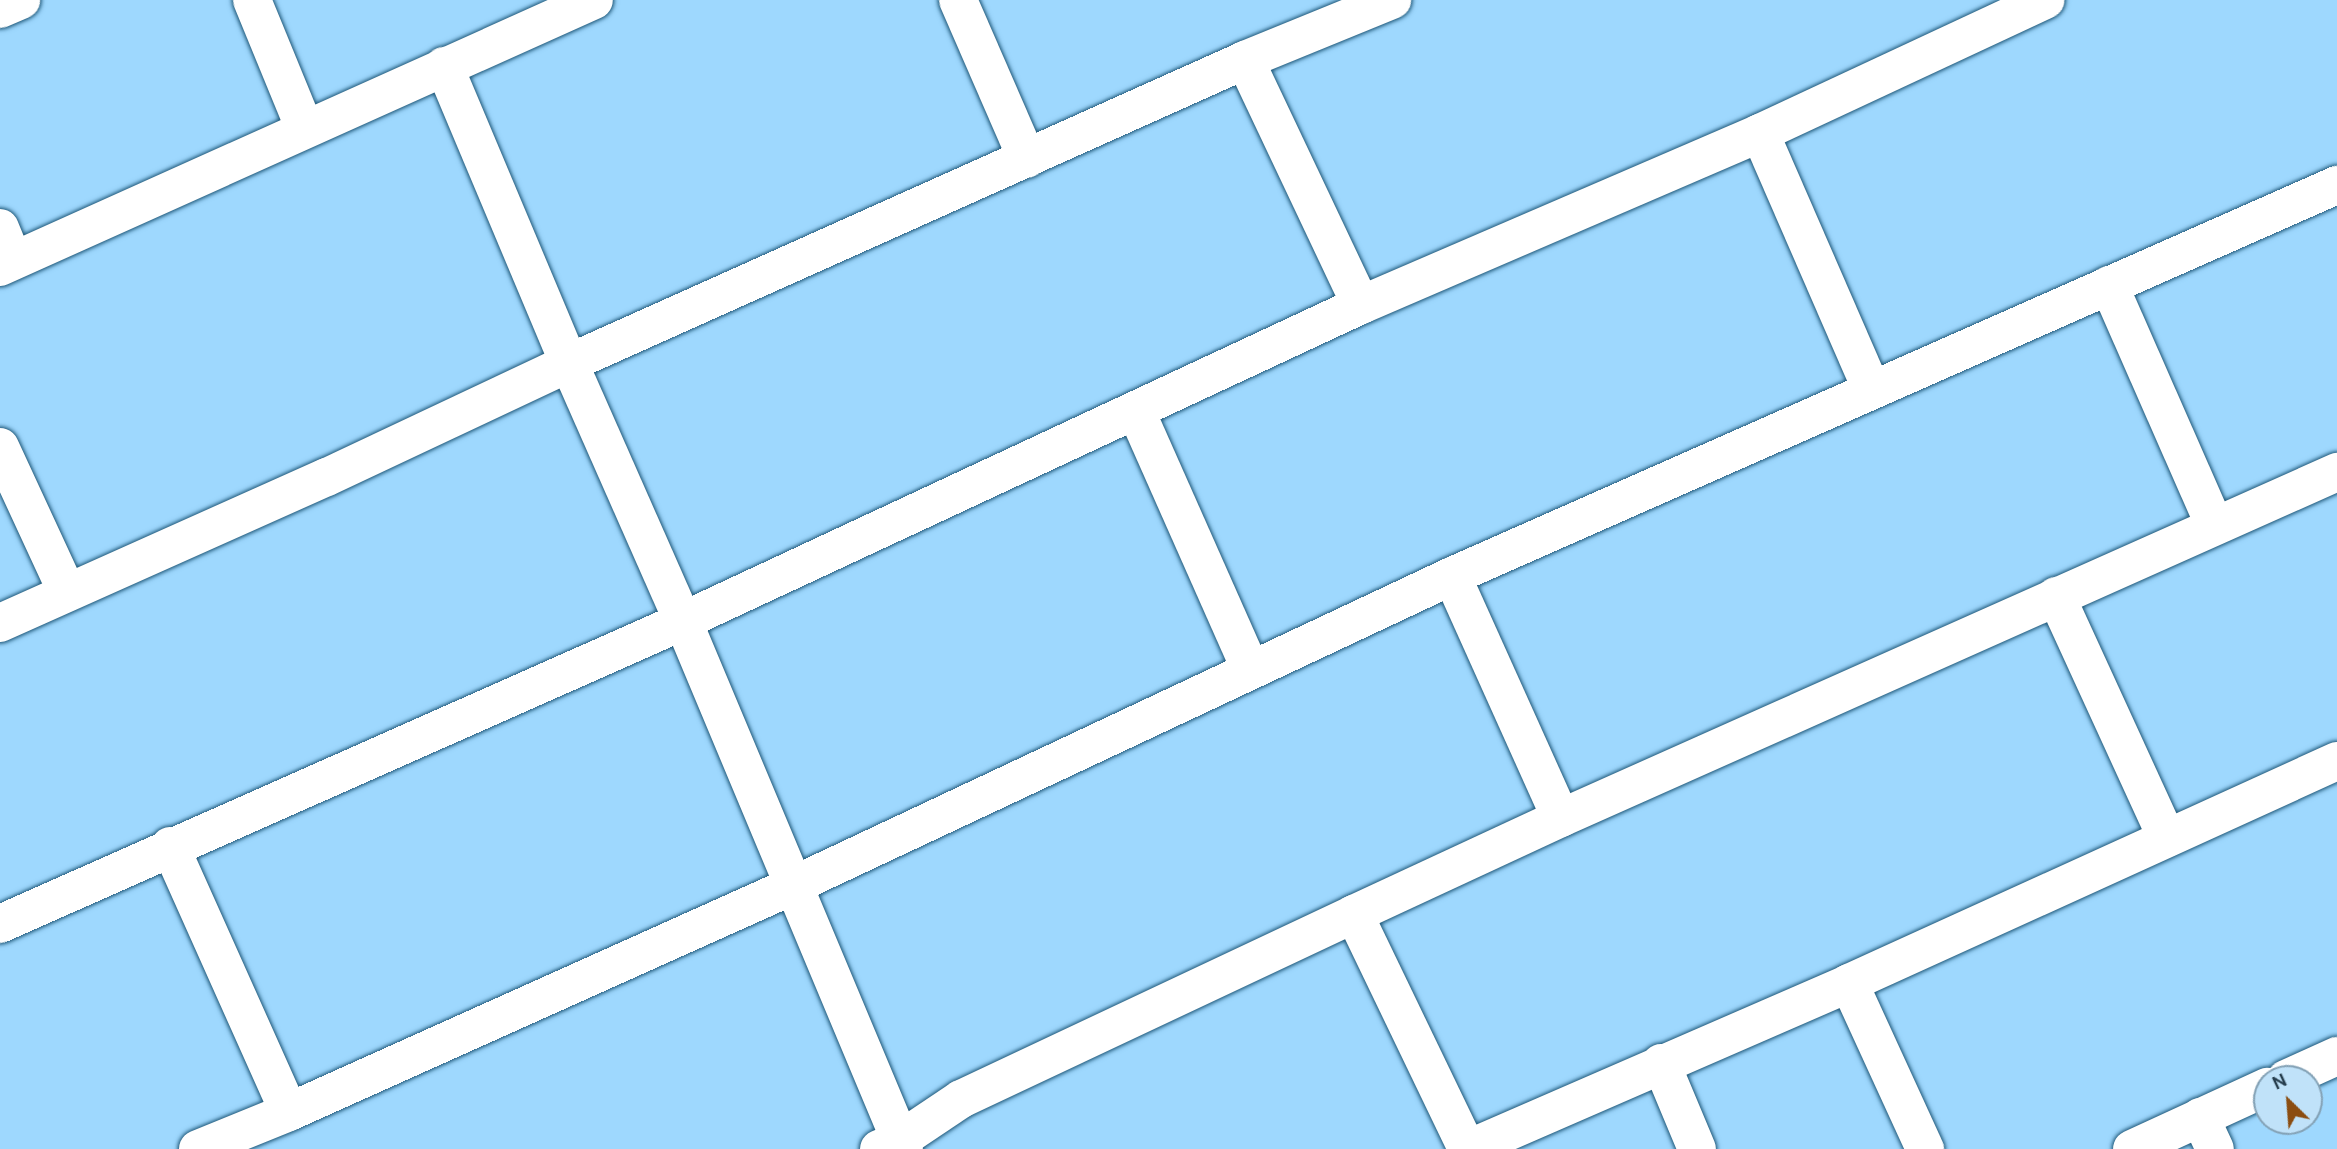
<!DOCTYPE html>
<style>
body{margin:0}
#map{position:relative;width:2337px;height:1149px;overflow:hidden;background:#9ed8fe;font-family:Overpass,sans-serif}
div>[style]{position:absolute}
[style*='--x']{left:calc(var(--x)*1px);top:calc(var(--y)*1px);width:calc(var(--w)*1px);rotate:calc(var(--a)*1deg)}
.roads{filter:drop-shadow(0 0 2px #1e5778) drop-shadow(0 0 2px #1e5778)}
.minor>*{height:38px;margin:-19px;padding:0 19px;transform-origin:19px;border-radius:19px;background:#fff}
span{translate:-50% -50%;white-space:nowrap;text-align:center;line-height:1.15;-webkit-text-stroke:5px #c0e2f9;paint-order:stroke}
.north{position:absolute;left:2253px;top:1065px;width:70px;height:70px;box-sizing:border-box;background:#c0e2f9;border:2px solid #83a1b5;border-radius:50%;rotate:335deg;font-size:19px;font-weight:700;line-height:28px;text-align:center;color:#283f4f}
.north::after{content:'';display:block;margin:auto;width:24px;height:32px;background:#8b4d11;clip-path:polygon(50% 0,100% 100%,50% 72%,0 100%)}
</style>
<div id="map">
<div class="roads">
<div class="minor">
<div style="--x:252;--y:0;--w:139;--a:67.7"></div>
<div style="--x:958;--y:0;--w:173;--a:66.5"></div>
<div style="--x:0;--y:9;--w:23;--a:-23"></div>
<div style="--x:1245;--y:60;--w:271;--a:64.7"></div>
<div style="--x:444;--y:66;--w:322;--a:67.2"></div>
<div style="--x:569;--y:363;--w:282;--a:66.2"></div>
<div style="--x:683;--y:621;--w:572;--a:67.29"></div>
<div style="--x:1760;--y:133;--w:280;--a:66.5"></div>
<div style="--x:0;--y:228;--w:35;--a:68"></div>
<div style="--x:0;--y:267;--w:651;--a:-24.2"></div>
<div style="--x:2109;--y:285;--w:263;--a:66.3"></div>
<div style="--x:1136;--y:411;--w:283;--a:66.1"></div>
<div style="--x:0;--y:447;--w:160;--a:65.2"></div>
<div style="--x:1452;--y:576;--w:265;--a:65.8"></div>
<div style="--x:2056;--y:596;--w:266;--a:65.4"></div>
<div style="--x:0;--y:623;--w:358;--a:-24.1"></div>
<div style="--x:327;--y:477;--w:268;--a:-25.2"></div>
<div style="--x:569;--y:363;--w:741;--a:-24.14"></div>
<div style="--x:1245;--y:60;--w:159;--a:-22.2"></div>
<div style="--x:170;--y:846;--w:291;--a:65.9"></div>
<div style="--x:1354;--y:914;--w:261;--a:64.3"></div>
<div style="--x:0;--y:924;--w:747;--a:-23.92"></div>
<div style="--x:683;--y:621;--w:748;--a:-24.99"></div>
<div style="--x:1361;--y:305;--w:434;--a:-23.3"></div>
<div style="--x:1760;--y:133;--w:315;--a:-25"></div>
<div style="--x:1849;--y:983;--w:183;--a:65.4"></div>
<div style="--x:1661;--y:1063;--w:93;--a:67.3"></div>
<div style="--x:2286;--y:1079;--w:56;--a:-24.3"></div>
<div style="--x:2200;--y:1117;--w:35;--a:65"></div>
<div style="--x:198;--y:1149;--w:98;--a:-22.1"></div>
<div style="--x:289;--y:1112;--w:551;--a:-24.19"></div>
<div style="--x:792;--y:886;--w:729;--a:-25.16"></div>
<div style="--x:1452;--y:576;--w:968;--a:-23.84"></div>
<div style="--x:879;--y:1149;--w:23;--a:-23"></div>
<div style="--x:900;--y:1140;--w:73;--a:-33.9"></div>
<div style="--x:961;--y:1099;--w:434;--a:-25.2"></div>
<div style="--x:1354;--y:914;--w:228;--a:-24.9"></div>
<div style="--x:1561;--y:818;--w:850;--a:-24.03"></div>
<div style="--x:1468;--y:1149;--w:416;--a:-23.5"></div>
<div style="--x:1849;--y:983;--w:536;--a:-24.46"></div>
<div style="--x:2132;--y:1149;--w:149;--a:-24.7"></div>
</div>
</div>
<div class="north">N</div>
</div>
